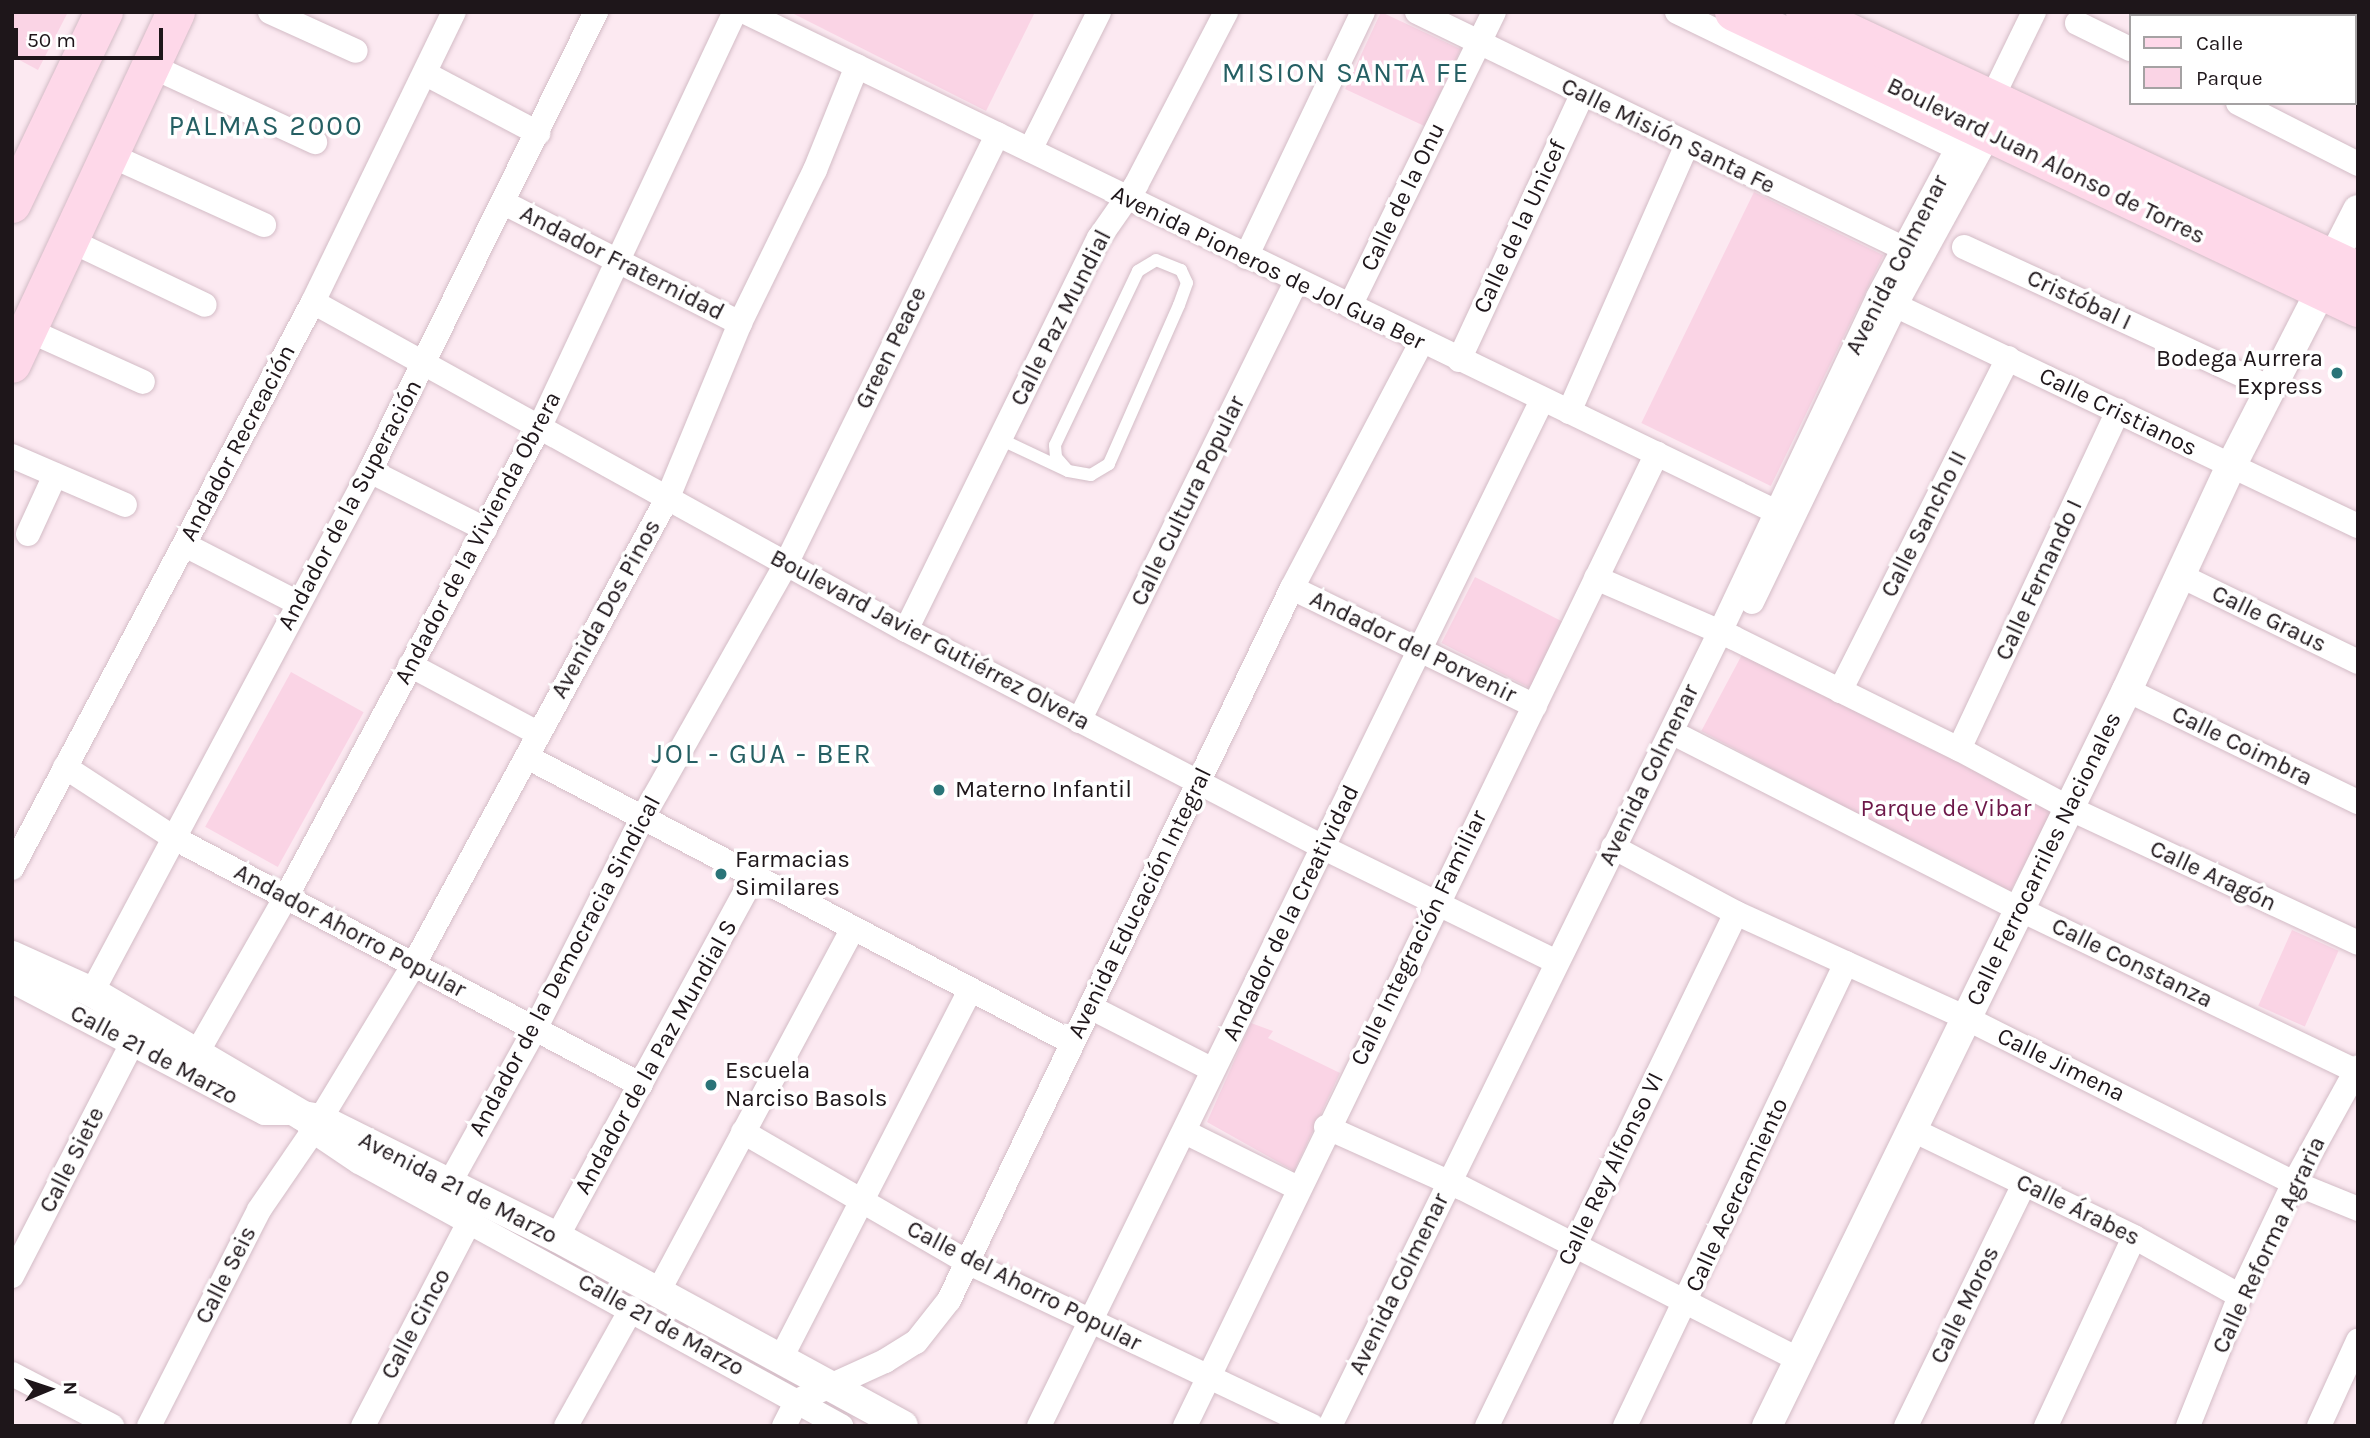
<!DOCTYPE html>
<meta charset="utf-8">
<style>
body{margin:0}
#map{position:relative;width:2370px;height:1438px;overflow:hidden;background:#fce9f1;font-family:Karla,sans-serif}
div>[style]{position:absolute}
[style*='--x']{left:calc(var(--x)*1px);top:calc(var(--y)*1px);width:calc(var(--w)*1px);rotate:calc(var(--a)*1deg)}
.green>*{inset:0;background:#fad4e5;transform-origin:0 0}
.roads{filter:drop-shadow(0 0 2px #d3bcc6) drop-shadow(0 0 2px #d3bcc6)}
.service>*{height:12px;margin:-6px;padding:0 6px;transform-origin:6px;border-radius:6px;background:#fff}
.minor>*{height:24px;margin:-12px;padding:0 12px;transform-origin:12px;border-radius:12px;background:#fff}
.tertiary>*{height:30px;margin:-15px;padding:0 15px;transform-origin:15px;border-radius:15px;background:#fff}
.primary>*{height:38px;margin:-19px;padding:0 19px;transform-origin:19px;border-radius:19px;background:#fed8e9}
.dots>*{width:19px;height:19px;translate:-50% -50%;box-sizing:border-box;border:4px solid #fff;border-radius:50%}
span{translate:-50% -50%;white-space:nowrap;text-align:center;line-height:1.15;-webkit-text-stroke:7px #fff;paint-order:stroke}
.street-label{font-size:24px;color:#1e161a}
.poi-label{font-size:24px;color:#1e161a}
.right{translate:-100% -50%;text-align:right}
.left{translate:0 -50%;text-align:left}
.park-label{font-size:24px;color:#6d1849}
.quarter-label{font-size:28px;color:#255f63;letter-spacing:2px}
.frame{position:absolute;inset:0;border:14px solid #1e161a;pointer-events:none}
.legend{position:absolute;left:2129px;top:14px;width:228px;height:91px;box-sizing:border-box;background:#fff;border:2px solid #a5a2a3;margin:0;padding:9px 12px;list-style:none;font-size:21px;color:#1e161a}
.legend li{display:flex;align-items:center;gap:14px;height:35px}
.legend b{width:35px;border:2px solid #a5a2a3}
.north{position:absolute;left:14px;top:1354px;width:70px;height:70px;-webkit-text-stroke:5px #fff;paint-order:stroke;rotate:88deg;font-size:19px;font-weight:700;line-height:28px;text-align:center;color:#1e161a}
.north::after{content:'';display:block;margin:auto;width:24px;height:32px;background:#1e161a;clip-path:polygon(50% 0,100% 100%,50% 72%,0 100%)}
.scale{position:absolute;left:14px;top:28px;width:149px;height:32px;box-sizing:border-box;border:4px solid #1e161a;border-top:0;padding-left:9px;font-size:21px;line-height:24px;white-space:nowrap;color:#1e161a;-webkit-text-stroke:5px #fff;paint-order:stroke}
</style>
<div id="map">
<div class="green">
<div style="clip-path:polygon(12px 12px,68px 12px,38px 70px,12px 56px)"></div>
<div style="clip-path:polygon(790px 12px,1035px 12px,986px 111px)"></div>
<div style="left:1381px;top:12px;width:88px;height:85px;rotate:25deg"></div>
<div style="left:1754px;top:192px;width:144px;height:257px;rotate:26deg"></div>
<div style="left:1475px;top:577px;width:100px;height:74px;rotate:27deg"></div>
<div style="left:1745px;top:649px;width:348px;height:93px;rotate:28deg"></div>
<div style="left:291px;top:672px;width:83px;height:177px;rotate:29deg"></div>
<div style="left:2292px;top:930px;width:51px;height:83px;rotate:24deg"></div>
<div style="clip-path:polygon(1251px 1023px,1273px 1031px,1268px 1038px,1340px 1073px,1294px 1171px,1207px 1122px)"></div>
</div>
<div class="roads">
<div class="service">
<div style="--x:1156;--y:260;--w:27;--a:22"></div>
<div style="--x:1181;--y:270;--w:14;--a:65"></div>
<div style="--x:1187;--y:283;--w:23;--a:110"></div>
<div style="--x:1179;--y:305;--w:174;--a:113.8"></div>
<div style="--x:1109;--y:464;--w:21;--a:149"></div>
<div style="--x:1091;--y:475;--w:23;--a:-170"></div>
<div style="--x:1068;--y:471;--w:18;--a:-131"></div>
<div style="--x:1056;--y:457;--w:12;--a:-95"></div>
<div style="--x:1055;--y:445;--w:193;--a:-64.5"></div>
<div style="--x:1138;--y:271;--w:21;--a:-31"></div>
<div style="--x:1000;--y:439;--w:73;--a:25.2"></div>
</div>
<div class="minor">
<div style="--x:270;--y:12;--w:94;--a:24.4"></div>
<div style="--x:745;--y:12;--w:1160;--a:25.86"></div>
<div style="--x:1417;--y:12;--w:556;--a:25.92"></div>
<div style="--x:1677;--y:12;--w:311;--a:25.9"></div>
<div style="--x:2234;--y:12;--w:8;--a:30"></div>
<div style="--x:2077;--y:23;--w:59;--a:26.1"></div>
<div style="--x:151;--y:66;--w:181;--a:24.9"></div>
<div style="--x:2354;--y:72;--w:4;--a:27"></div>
<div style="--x:426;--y:74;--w:127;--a:27.8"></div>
<div style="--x:1991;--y:100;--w:98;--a:-64"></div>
<div style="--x:2238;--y:103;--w:135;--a:26.9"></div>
<div style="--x:1030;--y:150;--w:154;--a:-63.4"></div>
<div style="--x:112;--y:156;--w:167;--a:24.4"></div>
<div style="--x:504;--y:203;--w:265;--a:27"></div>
<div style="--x:71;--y:241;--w:148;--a:25.5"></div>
<div style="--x:1964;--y:247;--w:337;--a:24.7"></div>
<div style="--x:1246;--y:257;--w:272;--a:-64.5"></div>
<div style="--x:1882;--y:299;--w:527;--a:25.5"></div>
<div style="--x:313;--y:302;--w:678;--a:28.95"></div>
<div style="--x:906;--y:630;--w:469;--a:27.5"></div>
<div style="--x:1322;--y:847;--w:259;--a:26.1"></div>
<div style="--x:1350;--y:306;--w:327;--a:-63.9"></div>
<div style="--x:28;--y:330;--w:126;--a:24.3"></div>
<div style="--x:1459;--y:360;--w:292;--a:-65.1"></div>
<div style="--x:1569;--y:412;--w:292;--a:-66.2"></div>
<div style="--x:12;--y:456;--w:123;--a:23.4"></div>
<div style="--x:370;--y:471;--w:129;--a:26.8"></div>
<div style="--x:28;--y:534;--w:65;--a:-65.4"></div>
<div style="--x:185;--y:545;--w:127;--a:27.2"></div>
<div style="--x:2179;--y:575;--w:199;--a:25.9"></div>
<div style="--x:1596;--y:578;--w:150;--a:23.5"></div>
<div style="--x:1734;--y:638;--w:251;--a:26.3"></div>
<div style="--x:1959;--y:749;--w:125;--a:28.2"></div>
<div style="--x:2069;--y:808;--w:319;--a:25"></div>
<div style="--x:1292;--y:588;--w:270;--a:25.9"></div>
<div style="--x:1752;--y:602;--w:329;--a:-64.2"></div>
<div style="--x:1895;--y:306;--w:196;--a:-61.3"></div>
<div style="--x:906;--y:630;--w:437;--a:-63.8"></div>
<div style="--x:1099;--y:238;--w:65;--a:-55.1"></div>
<div style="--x:1136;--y:185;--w:195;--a:-62.5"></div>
<div style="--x:410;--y:665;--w:146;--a:28.1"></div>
<div style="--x:2127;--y:690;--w:257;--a:25.9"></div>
<div style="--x:1840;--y:691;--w:373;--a:-63.2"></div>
<div style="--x:1079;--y:721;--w:491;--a:-63.7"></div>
<div style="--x:1683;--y:738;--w:377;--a:27"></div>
<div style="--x:2019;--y:909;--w:376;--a:25.7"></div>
<div style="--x:1959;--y:749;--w:374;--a:-64.8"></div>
<div style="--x:527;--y:757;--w:616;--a:27.65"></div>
<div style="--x:65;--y:767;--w:130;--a:33.1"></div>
<div style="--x:174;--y:838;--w:528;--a:27.87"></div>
<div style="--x:1613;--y:847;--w:140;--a:28.2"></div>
<div style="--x:1736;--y:913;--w:253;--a:24.5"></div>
<div style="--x:1966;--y:1018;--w:367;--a:26.7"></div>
<div style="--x:2294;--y:1183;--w:69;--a:22.1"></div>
<div style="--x:12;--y:868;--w:641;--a:-62"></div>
<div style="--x:313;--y:302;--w:322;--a:-64.1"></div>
<div style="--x:12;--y:981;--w:285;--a:27.6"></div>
<div style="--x:265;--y:1113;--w:33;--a:0"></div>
<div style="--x:92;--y:992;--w:591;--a:-61.92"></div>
<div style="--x:370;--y:471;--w:512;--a:-63.79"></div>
<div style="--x:1090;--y:1007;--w:138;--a:27.1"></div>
<div style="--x:198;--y:1051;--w:177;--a:-60.3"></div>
<div style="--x:286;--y:897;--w:535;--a:-61.66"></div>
<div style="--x:540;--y:426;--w:458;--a:-64.8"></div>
<div style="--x:305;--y:1120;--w:14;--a:54"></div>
<div style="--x:313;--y:1131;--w:55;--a:34"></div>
<div style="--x:359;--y:1162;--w:550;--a:28.71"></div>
<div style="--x:1326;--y:1127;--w:149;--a:24.2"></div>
<div style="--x:1462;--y:1188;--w:378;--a:27"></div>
<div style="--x:1913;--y:1130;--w:246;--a:25.8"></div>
<div style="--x:2134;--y:1237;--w:121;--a:29.1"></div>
<div style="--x:743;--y:1132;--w:259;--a:30.1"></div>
<div style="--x:967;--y:1262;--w:382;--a:25.4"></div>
<div style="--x:1185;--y:1132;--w:126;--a:26.4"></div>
<div style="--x:448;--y:1186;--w:179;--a:-61"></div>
<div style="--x:535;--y:1029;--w:238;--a:-63"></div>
<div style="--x:643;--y:817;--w:291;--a:-60.5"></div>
<div style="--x:786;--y:564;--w:479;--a:-63.8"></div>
<div style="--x:557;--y:1237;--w:411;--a:-61.4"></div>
<div style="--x:12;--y:1276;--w:261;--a:-62.7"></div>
<div style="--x:658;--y:1292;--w:413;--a:-61.8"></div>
<div style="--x:780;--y:1360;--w:415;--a:-62.8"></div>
<div style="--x:12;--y:1374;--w:113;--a:27.5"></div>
<div style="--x:149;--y:1426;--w:242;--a:-63"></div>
<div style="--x:259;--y:1210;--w:96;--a:-55.6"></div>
<div style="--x:313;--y:1131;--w:195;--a:-58.8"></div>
<div style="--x:414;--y:964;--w:532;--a:-61.46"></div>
<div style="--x:668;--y:497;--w:188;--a:-67.5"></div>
<div style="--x:740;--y:323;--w:170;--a:-63.9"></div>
<div style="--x:815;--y:170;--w:112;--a:-68"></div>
<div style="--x:363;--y:1426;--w:230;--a:-62.5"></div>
<div style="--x:566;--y:1426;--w:135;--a:-60.8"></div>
<div style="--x:784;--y:1426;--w:28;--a:-63"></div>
<div style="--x:797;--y:1401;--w:97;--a:-24.4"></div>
<div style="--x:885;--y:1361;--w:36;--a:-32"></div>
<div style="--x:916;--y:1342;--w:53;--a:-51.8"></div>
<div style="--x:949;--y:1300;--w:790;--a:-64.28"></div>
<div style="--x:1292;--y:588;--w:277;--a:-62.2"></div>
<div style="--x:1039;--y:1426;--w:1143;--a:-63.88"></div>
<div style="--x:1185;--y:1426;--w:1081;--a:-64.12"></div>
<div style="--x:1330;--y:1426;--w:885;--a:-63.84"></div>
<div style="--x:1720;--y:632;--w:370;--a:-64.7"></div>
<div style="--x:1878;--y:297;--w:195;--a:-61.9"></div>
<div style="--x:1487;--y:1426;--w:570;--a:-64.11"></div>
<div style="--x:1625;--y:1426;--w:513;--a:-64.48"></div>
<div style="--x:1906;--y:1426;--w:269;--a:-64"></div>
<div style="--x:2046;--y:1426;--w:208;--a:-65"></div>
<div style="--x:2188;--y:1426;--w:140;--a:-68.2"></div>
<div style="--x:2240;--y:1296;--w:125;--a:-64.5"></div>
<div style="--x:2294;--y:1183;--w:132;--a:-61.1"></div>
<div style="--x:2319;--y:1426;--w:94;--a:-65.4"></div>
</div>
<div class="tertiary">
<div style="--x:2333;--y:259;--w:55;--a:-63"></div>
<div style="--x:12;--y:956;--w:88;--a:24.2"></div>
<div style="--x:92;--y:992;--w:245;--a:30.4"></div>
<div style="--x:303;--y:1116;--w:17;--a:10"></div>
<div style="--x:320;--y:1119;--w:265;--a:26.5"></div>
<div style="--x:557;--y:1237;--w:394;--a:28.6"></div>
<div style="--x:1767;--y:1426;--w:819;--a:-63.94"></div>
<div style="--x:2127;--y:690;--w:245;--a:-65.1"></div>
<div style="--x:2230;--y:468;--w:198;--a:-62.9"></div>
</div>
<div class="primary">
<div style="--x:1734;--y:12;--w:691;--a:25.38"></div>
<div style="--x:1805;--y:12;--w:611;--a:25.1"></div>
<div style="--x:12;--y:204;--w:213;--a:-64.4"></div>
<div style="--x:12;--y:364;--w:388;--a:-65"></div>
</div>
</div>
<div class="dots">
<div style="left:2337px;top:373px;background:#2a7478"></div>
<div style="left:939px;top:790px;background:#2a7478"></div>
<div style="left:721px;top:874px;background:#2a7478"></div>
<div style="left:711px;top:1085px;background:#2a7478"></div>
</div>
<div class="street-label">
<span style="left:1668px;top:136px;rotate:26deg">Calle Misión Santa Fe</span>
<span style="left:2046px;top:161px;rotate:26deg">Boulevard Juan Alonso de Torres</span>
<span style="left:1403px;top:197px;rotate:-64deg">Calle de la Onu</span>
<span style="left:1520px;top:227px;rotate:-65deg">Calle de la Unicef</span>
<span style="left:622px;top:263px;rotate:27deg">Andador Fraternidad</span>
<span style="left:1897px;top:265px;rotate:-63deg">Avenida Colmenar</span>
<span style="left:1268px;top:268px;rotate:26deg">Avenida Pioneros de Jol Gua Ber</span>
<span style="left:2079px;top:300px;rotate:25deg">Cristóbal I</span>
<span style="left:1061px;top:318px;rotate:-63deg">Calle Paz Mundial</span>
<span style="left:891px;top:348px;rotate:-64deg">Green Peace</span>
<span style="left:2118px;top:412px;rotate:26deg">Calle Cristianos</span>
<span style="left:238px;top:443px;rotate:-62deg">Andador Recreación</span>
<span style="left:1188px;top:501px;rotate:-64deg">Calle Cultura Popular</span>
<span style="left:350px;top:505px;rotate:-62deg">Andador de la Superación</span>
<span style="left:1924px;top:524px;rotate:-63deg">Calle Sancho II</span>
<span style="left:478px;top:538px;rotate:-62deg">Andador de la Vivienda Obrera</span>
<span style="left:2039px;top:580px;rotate:-65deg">Calle Fernando I</span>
<span style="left:606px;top:609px;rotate:-61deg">Avenida Dos Pinos</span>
<span style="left:2269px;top:619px;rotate:26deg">Calle Graus</span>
<span style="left:930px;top:640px;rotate:28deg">Boulevard Javier Gutiérrez Olvera</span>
<span style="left:1413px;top:647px;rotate:26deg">Andador del Porvenir</span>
<span style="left:2242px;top:746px;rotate:26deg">Calle Coimbra</span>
<span style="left:1649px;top:775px;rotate:-64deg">Avenida Colmenar</span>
<span style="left:2044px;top:859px;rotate:-64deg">Calle Ferrocarriles Nacionales</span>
<span style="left:2213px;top:876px;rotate:25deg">Calle Aragón</span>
<span style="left:1140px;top:903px;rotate:-64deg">Avenida Educación Integral</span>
<span style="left:1291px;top:913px;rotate:-64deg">Andador de la Creatividad</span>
<span style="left:350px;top:931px;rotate:28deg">Andador Ahorro Popular</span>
<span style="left:1419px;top:938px;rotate:-64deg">Calle Integración Familiar</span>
<span style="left:2132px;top:963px;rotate:26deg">Calle Constanza</span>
<span style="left:565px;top:966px;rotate:-62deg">Andador de la Democracia Sindical</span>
<span style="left:154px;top:1055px;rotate:28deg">Calle 21 de Marzo</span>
<span style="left:656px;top:1057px;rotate:-61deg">Andador de la Paz Mundial S</span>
<span style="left:2061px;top:1065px;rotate:26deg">Calle Jimena</span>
<span style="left:72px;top:1160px;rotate:-63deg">Calle Siete</span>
<span style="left:1611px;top:1169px;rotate:-64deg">Calle Rey Alfonso VI</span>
<span style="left:458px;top:1188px;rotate:27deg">Avenida 21 de Marzo</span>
<span style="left:1737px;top:1195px;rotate:-65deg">Calle Acercamiento</span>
<span style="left:2078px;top:1210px;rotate:26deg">Calle Árabes</span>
<span style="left:2269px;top:1245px;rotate:-65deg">Calle Reforma Agraria</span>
<span style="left:226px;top:1275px;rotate:-63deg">Calle Seis</span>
<span style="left:1399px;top:1284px;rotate:-64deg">Avenida Colmenar</span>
<span style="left:1024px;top:1286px;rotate:27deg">Calle del Ahorro Popular</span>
<span style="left:1965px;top:1305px;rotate:-64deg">Calle Moros</span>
<span style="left:416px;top:1324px;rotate:-62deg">Calle Cinco</span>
<span style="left:661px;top:1325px;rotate:29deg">Calle 21 de Marzo</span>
</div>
<div class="poi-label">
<span class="right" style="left:2323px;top:373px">Bodega Aurrera<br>Express</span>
<span class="left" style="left:955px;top:790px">Materno Infantil</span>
<span class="left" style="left:735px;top:874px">Farmacias<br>Similares</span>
<span class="left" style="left:725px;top:1085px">Escuela<br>Narciso Basols</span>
</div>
<div class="park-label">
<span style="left:1946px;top:809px">Parque de Vibar</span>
</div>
<div class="quarter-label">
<span style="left:1346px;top:73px">MISION SANTA FE</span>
<span style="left:266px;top:126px">PALMAS 2000</span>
<span style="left:762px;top:754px">JOL - GUA - BER</span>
</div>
<div class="frame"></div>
<ul class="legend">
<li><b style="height:9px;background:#fed8e9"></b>Calle</li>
<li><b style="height:19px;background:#fad4e5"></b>Parque</li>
</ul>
<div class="north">N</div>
<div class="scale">50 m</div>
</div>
